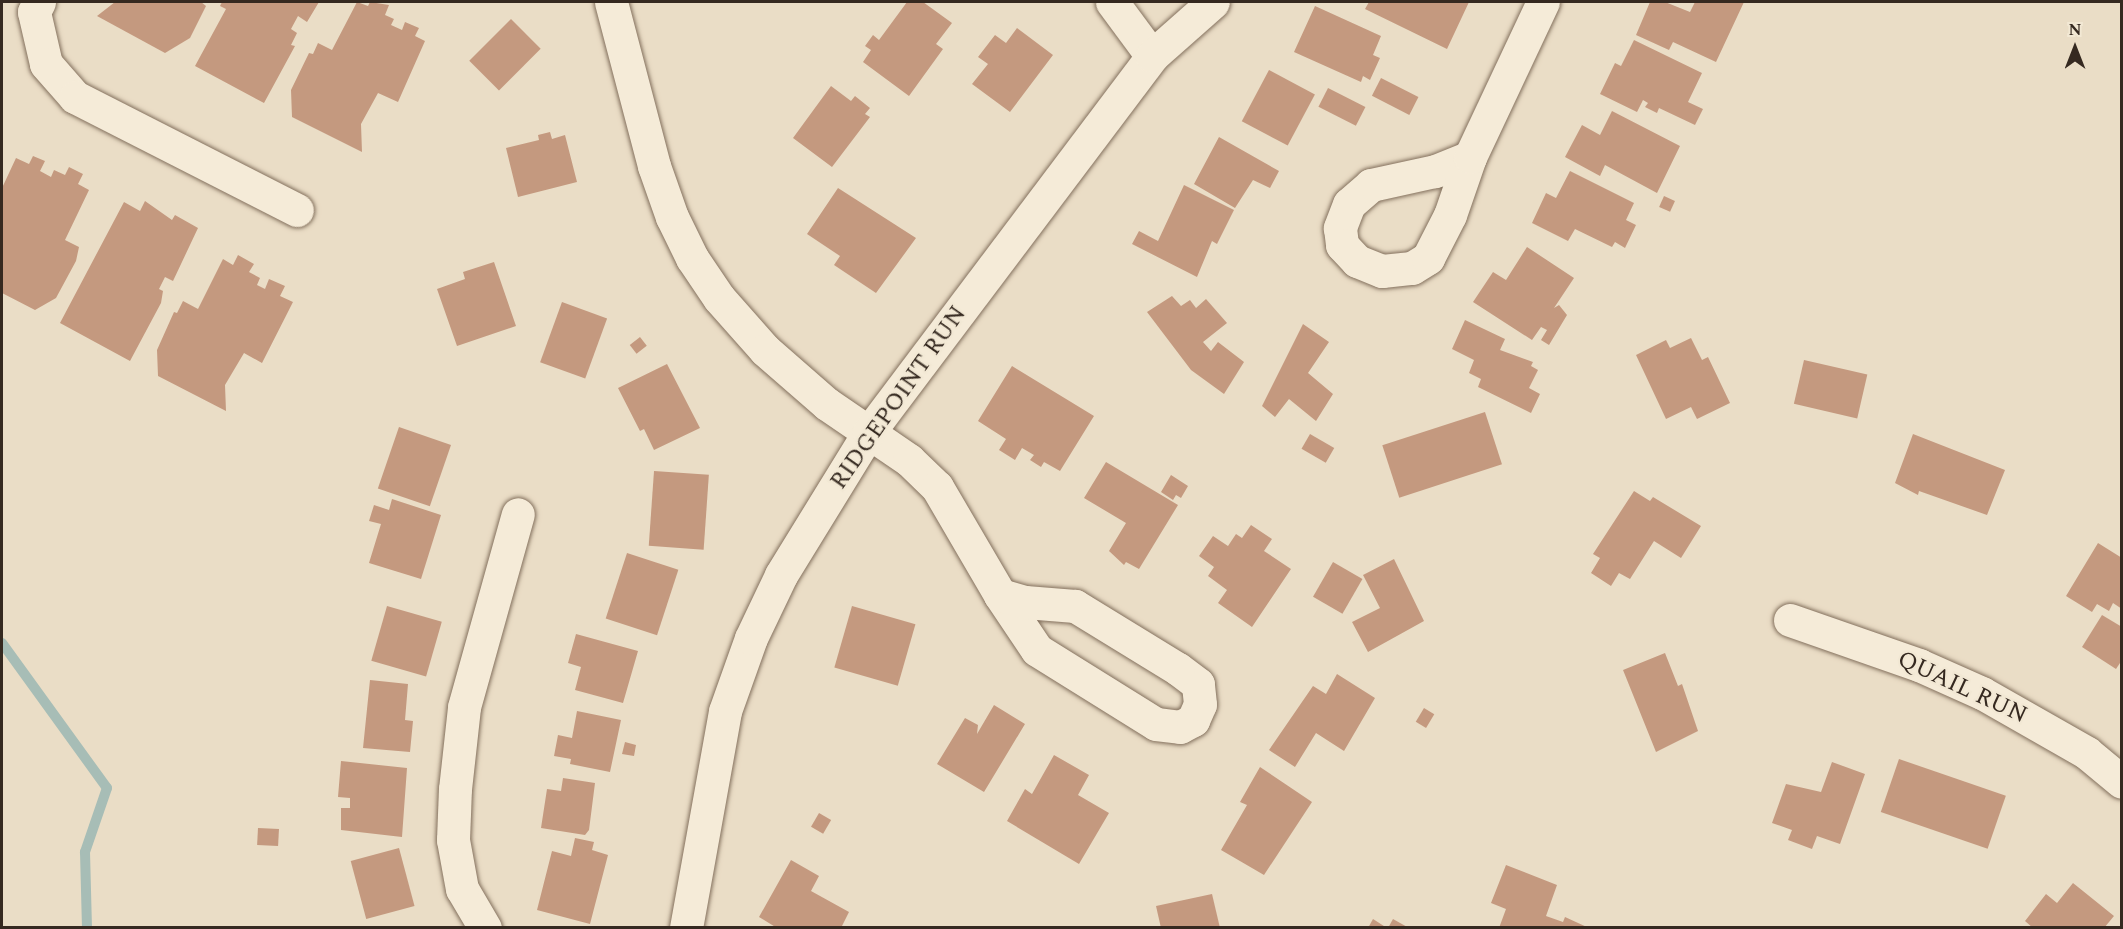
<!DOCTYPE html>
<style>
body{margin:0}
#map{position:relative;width:2123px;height:929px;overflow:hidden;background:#eaddc6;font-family:Spectral,serif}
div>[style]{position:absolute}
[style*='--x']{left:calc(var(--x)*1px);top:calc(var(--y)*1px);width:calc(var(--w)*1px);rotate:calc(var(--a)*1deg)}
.stream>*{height:10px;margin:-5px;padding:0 5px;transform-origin:5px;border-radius:5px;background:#a7bdb6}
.building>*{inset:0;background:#c4997f;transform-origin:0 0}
.roads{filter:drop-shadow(0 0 2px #83705d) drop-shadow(0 0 2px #83705d)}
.street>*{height:33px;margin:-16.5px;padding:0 16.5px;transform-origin:16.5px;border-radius:16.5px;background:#f5ebd8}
span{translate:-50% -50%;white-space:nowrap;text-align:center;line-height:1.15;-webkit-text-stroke:4.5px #f2e8d4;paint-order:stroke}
.street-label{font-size:24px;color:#352920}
.frame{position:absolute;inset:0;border:3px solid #352920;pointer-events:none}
.north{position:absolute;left:2045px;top:18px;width:60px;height:60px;-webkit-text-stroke:4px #f2e8d4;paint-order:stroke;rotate:0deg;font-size:16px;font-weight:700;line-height:24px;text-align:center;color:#352920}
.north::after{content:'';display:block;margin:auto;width:21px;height:27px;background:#352920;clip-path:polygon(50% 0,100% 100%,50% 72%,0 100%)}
</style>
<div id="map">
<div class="stream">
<div style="--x:2;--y:643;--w:179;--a:54.1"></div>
<div style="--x:107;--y:788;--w:68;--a:109"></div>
<div style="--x:85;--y:852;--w:76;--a:88.5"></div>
</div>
<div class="building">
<div style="clip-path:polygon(115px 2px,201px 2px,206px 6px,190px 38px,165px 53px,97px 16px)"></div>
<div style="clip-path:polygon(222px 2px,319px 2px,307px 22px,298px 16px,291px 29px,297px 33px,291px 45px,295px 46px,264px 103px,195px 66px,226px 9px,220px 6px)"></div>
<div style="clip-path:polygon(357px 2px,368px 6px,370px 2px,389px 5px,385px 15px,394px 19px,391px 25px,402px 30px,405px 22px,419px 28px,415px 36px,425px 41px,398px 102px,378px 93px,361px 124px,362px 152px,292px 117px,291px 90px,309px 53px,313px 54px,318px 43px,332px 50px)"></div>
<div style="clip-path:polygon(907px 2px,923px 2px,952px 23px,936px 44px,943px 49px,909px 96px,863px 62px,871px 50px,865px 46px,873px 35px,879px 40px)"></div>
<div style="clip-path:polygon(1369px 2px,1395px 3px,1469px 2px,1447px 49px,1365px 9px)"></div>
<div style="clip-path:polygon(1650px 2px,1665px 2px,1690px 12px,1695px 2px,1744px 2px,1716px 62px,1673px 42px,1669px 50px,1636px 35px)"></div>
<div style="clip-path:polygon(1315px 6px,1381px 36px,1373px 55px,1380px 58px,1370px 80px,1363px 76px,1361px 82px,1294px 52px)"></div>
<div style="left:511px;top:19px;width:42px;height:59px;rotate:45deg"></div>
<div style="clip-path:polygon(1017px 28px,1053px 55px,1010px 112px,972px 84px,988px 64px,978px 57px,995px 35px,1006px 43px)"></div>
<div style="clip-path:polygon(1634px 40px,1702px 73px,1688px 102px,1703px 109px,1695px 125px,1659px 108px,1657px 113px,1645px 107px,1648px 103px,1643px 100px,1637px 112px,1600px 94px,1615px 63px,1621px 66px)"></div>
<div style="left:1269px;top:70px;width:52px;height:58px;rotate:28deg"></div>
<div style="left:1381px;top:78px;width:42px;height:20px;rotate:27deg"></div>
<div style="clip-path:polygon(831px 86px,851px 101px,855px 96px,870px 108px,865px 114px,870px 117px,832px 167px,793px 138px)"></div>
<div style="left:1328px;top:88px;width:42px;height:21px;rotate:27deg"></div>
<div style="clip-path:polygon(1612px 111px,1680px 146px,1657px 193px,1605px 165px,1600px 176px,1565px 157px,1582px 125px,1600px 135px)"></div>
<div style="clip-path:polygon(550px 132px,552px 139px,565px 135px,577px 182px,518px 197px,506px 148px,539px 140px,538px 135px)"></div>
<div style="clip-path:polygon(1219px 137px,1279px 171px,1270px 188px,1253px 180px,1235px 208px,1194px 184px)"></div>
<div style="clip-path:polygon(33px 156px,45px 161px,40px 171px,51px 177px,54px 170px,65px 175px,69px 167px,83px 174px,78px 184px,89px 190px,65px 240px,79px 247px,76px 261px,56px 298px,35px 310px,2px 293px,2px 188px,16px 158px,29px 164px)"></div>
<div style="clip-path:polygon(1570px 171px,1634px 203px,1626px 220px,1636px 225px,1625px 248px,1615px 242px,1612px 247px,1575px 229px,1568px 241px,1532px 223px,1546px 193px,1556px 198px)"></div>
<div style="clip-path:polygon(1184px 185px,1234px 210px,1217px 244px,1212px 241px,1197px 277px,1132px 244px,1139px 231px,1158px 241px)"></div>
<div style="clip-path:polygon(838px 188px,916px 238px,876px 293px,834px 265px,840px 256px,807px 234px)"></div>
<div style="left:1664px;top:196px;width:12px;height:12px;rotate:24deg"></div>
<div style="clip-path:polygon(145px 201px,172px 220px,175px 215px,198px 228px,173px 281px,165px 277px,159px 289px,163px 291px,161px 303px,130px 361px,60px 323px,124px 202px,140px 211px)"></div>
<div style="clip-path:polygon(1527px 247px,1574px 278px,1554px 308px,1559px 305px,1567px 315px,1549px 345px,1541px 340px,1547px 330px,1541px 327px,1532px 340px,1473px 302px,1493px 272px,1506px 280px)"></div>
<div style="clip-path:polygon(238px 255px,254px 264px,249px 272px,260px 278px,257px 285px,265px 289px,269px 279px,285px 286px,280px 296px,293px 302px,262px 363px,244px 353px,225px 385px,226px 411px,158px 376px,157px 350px,174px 312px,177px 313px,183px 301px,198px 309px,223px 259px,233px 265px)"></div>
<div style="clip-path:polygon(494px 262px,516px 326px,457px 346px,437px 289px,465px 279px,463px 272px)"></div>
<div style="clip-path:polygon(1172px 296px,1181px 306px,1190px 300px,1196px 308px,1206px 299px,1227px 323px,1203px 342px,1211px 351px,1218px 342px,1244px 362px,1224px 394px,1191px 370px,1147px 312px)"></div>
<div style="left:562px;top:302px;width:48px;height:64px;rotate:20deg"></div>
<div style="clip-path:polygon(1465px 320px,1505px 339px,1500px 350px,1533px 362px,1531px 366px,1538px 370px,1529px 388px,1540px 394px,1531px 413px,1478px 387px,1481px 379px,1469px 373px,1474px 360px,1452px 349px)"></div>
<div style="clip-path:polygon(1303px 324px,1329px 342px,1308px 373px,1333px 394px,1316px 421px,1289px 399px,1275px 417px,1262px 406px)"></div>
<div style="left:640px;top:337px;width:11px;height:13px;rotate:52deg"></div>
<div style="clip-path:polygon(1691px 338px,1702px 360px,1708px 357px,1730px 403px,1697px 419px,1691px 407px,1666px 419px,1636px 355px,1666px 340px,1670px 348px)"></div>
<div style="left:1804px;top:360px;width:65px;height:45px;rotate:13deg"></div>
<div style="clip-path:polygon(667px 364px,700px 428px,654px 450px,644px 429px,640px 431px,618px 388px)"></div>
<div style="clip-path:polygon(1012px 366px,1094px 416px,1060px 471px,1044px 462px,1041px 467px,1030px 460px,1034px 455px,1022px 448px,1015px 460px,999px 450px,1006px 439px,978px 421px)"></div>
<div style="left:1485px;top:412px;width:55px;height:108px;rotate:72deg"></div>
<div style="left:399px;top:427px;width:55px;height:65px;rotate:19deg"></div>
<div style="left:1310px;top:434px;width:28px;height:17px;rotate:30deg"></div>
<div style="clip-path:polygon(1913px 434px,2005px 470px,1987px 515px,1919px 491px,1918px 495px,1895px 483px)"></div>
<div style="clip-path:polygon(1106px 462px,1178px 505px,1139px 569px,1126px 562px,1124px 565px,1109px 551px,1126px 523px,1084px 498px)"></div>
<div style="left:654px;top:471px;width:55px;height:75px;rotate:4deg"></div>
<div style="clip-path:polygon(1171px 475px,1188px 486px,1181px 498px,1176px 495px,1173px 500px,1161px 492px)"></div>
<div style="clip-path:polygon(1634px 491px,1650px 501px,1653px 497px,1701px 526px,1681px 558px,1654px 541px,1630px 579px,1619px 573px,1611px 586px,1591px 573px,1600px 558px,1593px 554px)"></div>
<div style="clip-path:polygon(392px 499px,441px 515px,421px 579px,369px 563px,381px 524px,369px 521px,374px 505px,389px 510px)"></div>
<div style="clip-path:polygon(1251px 525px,1272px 539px,1264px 551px,1291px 569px,1252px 627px,1218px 603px,1227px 590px,1208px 576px,1214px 567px,1199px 556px,1213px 536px,1228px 546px,1236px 534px,1242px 538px)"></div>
<div style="clip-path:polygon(2098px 543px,2122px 558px,2122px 609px,2113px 603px,2109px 611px,2097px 604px,2092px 612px,2066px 596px)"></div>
<div style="left:627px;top:553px;width:54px;height:69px;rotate:18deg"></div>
<div style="clip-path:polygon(1394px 559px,1424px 621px,1368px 652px,1352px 622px,1380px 608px,1363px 575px)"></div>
<div style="left:1333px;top:562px;width:34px;height:40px;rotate:30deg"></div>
<div style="left:387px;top:606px;width:57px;height:57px;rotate:16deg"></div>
<div style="left:852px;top:606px;width:66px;height:64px;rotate:16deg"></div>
<div style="clip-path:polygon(2102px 615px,2122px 627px,2122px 660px,2116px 669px,2082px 647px)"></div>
<div style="clip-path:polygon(576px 634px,638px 651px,623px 703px,575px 690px,581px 667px,568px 663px)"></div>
<div style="clip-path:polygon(1665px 653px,1678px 686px,1682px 684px,1698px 731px,1656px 752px,1623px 670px)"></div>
<div style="clip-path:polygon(1337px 674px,1375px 698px,1344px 751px,1316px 733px,1295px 767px,1269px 750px,1313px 686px,1326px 694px)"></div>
<div style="clip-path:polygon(370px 680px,408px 684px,405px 720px,413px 721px,410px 752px,363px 748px)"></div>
<div style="clip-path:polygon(994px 705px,1025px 724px,984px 792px,937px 764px,965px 718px,978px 725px,977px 734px)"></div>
<div style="left:1424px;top:708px;width:12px;height:16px;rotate:31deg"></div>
<div style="clip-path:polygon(577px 711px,621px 720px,610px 772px,570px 764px,571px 759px,554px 756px,558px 735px,572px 738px)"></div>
<div style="clip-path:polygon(625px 742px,636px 745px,634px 756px,622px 754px)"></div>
<div style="clip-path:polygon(1054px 755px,1089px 775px,1078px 795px,1109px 813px,1079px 864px,1007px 821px,1025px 789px,1032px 794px)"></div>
<div style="left:1899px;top:759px;width:113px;height:56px;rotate:19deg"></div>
<div style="clip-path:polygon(341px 761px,407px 768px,402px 837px,341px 830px,341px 808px,350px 808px,350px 798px,338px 797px)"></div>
<div style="clip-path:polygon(1832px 762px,1865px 774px,1840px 844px,1817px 836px,1812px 849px,1788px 840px,1792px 830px,1772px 823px,1786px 784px,1821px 792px)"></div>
<div style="clip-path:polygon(1260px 767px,1312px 802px,1264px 875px,1221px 850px,1247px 805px,1240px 802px)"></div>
<div style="clip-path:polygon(563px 778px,595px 783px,589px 830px,585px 835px,541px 828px,547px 789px,561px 791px)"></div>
<div style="left:819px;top:813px;width:14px;height:16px;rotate:30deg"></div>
<div style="left:258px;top:828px;width:21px;height:17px;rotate:3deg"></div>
<div style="clip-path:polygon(575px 838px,594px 842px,592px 850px,608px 855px,590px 924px,537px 910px,552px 851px,571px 856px)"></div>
<div style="left:399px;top:848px;width:60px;height:50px;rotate:75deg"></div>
<div style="clip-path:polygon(791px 860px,819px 876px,811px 891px,849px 912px,841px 928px,777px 928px,759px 917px)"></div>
<div style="clip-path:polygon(1506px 865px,1557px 885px,1546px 916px,1563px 922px,1565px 917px,1589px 928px,1499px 928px,1506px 909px,1491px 903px)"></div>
<div style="clip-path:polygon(2073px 883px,2114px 916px,2104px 928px,2033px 928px,2025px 921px,2046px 894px,2057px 903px)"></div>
<div style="clip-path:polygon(1212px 894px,1220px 928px,1161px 928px,1156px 906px)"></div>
<div style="clip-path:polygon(1373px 919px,1387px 928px,1368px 928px)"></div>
<div style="clip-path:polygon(1393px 919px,1409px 928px,1388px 928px)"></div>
</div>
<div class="roads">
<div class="street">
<div style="--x:39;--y:2;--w:11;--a:117"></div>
<div style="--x:34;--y:12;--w:53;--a:77"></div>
<div style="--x:46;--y:64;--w:44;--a:48.7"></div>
<div style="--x:75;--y:97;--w:249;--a:27"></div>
<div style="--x:611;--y:2;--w:170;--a:75.3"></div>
<div style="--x:654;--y:166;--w:54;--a:70.6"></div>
<div style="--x:672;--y:217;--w:46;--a:64"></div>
<div style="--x:692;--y:258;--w:48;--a:56"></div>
<div style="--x:719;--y:298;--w:69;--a:48.5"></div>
<div style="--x:765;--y:350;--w:82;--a:41.1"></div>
<div style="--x:827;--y:404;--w:99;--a:34.3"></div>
<div style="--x:909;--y:460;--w:39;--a:44"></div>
<div style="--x:937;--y:487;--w:125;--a:59.7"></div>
<div style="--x:1000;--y:595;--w:66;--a:56.1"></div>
<div style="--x:1037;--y:650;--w:140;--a:31.9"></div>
<div style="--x:1156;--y:724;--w:24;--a:7"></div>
<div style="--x:1180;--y:727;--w:15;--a:-28"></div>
<div style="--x:1193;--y:720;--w:17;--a:-66"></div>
<div style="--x:1200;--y:704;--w:20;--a:-96"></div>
<div style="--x:1198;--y:684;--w:25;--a:-143"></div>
<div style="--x:1178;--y:669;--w:121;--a:-148.5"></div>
<div style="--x:1075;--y:606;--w:50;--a:-175.4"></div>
<div style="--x:1025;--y:602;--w:26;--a:-164"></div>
<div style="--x:1112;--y:2;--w:67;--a:53.5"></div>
<div style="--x:1470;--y:157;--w:38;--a:158"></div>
<div style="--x:1435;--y:171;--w:66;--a:167.7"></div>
<div style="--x:1371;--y:185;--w:29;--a:139"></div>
<div style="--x:1349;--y:204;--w:26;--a:111"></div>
<div style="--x:1340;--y:228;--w:17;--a:83"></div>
<div style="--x:1342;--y:245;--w:22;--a:47"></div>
<div style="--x:1357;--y:261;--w:27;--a:22"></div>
<div style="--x:1382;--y:271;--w:30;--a:-6"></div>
<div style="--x:1412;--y:268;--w:19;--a:-32"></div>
<div style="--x:1428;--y:258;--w:48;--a:-62.9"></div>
<div style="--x:1450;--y:215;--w:61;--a:-71"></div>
<div style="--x:1470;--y:157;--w:171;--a:-64.8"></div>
<div style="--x:1790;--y:620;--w:137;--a:19.2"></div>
<div style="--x:1919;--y:665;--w:69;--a:24"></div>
<div style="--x:1982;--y:693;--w:121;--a:29.7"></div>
<div style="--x:2087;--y:753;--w:45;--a:39.6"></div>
<div style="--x:485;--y:928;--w:45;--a:-120.5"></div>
<div style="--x:462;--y:889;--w:50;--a:-100.4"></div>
<div style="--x:453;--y:840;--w:51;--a:-87.8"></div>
<div style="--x:455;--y:789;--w:82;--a:-83.7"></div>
<div style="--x:464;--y:707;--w:200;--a:-74.4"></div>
<div style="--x:686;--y:928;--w:220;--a:-79.8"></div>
<div style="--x:725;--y:711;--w:77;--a:-70.4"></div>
<div style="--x:751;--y:638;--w:70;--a:-64.5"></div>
<div style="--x:781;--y:575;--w:168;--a:-58.4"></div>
<div style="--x:869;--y:432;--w:471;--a:-53"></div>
<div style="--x:1152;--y:56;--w:81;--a:-41.5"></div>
</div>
</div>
<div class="street-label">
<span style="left:899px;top:398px;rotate:-55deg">RIDGEPOINT RUN</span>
<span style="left:1962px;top:688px;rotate:25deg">QUAIL RUN</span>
</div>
<div class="frame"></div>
<div class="north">N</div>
</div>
